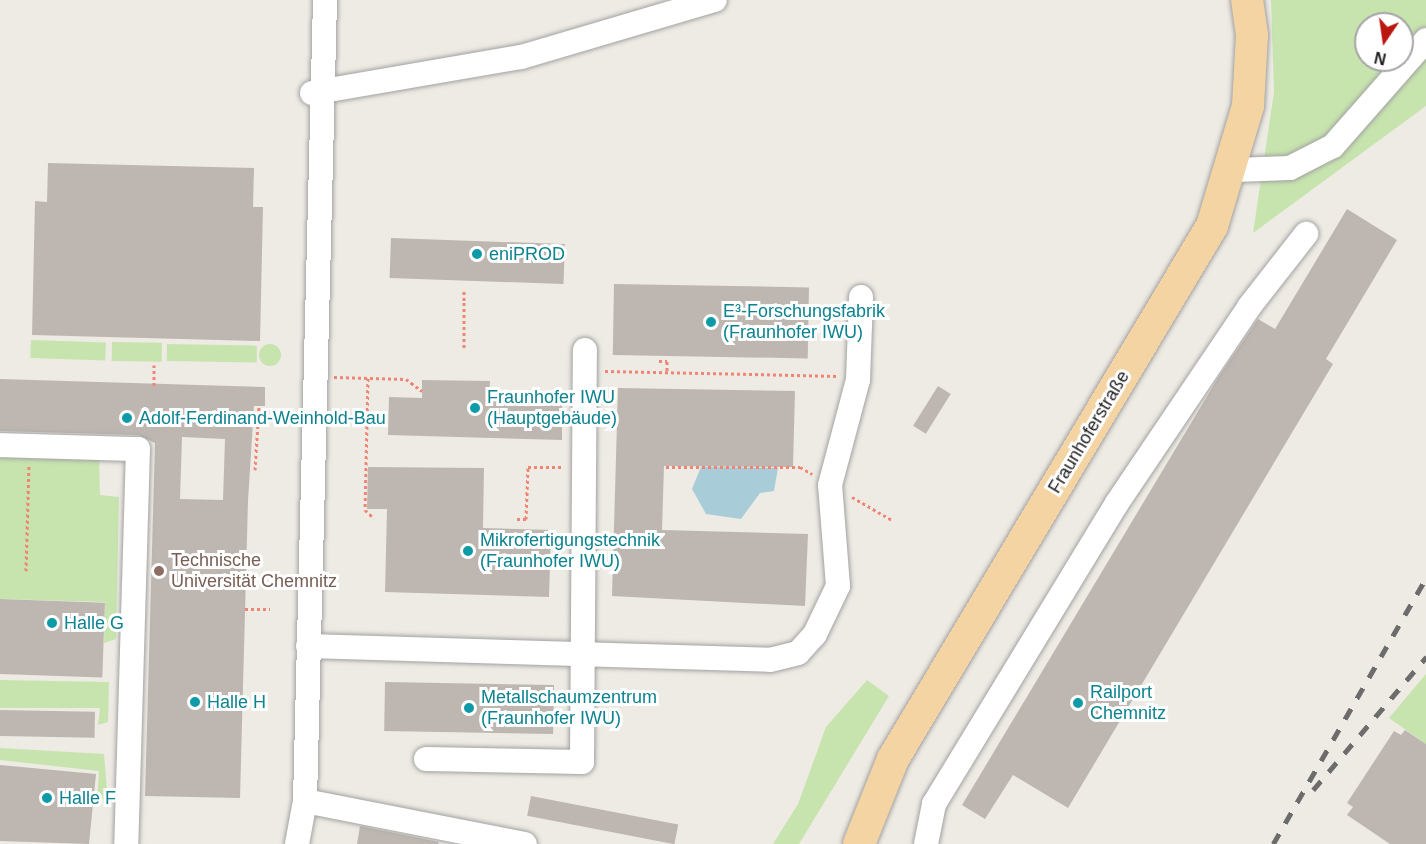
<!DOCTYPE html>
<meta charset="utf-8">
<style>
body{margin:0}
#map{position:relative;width:1426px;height:844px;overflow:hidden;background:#eeebe4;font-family:Arial,sans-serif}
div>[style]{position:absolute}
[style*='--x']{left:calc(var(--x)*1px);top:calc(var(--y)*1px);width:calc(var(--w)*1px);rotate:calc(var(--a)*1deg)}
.grass>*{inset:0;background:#c7e4ae;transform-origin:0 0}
.round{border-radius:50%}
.water>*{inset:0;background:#a8ccd8}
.building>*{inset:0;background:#beb7b1;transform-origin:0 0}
.path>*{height:3px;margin-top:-1.5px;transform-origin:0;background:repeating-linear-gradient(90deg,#ef8574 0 3px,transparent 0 6px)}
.roads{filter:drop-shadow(0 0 2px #a2a2a2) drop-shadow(0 0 2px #a2a2a2)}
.minor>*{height:24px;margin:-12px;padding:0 12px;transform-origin:12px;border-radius:12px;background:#fff}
.major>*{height:32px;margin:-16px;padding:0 16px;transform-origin:16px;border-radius:16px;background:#f4d4a3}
.rail>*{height:4.5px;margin-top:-2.25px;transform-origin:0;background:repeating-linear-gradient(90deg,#6c6c6c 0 12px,transparent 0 24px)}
.dots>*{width:16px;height:16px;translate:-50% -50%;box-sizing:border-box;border:3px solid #fff;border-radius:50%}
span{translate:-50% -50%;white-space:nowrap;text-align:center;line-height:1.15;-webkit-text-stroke:6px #fff;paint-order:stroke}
.culture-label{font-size:18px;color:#0d838f}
.left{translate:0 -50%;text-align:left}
.street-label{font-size:18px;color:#1e1e1e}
.education-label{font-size:18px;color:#785e54}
.north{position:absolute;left:1354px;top:12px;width:60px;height:60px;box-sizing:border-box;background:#fff;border:2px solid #a5a5a5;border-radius:50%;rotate:193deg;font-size:16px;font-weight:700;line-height:24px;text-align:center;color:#1e1e1e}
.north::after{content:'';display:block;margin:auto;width:21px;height:27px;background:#bb1610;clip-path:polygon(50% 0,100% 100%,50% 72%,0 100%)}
</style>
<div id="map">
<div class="grass">
<div style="clip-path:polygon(evenodd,1271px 0,1426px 0,1426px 106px,1253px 233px,1274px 92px,1271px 0,1366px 24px,1402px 24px,1402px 60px,1366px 60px,1366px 24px)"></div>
<div style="left:31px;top:340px;width:75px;height:18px;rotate:2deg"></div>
<div style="left:112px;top:342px;width:50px;height:19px;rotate:1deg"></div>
<div style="left:167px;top:344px;width:90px;height:17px;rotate:1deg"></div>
<div class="round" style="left:259px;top:344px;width:22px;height:22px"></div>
<div style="clip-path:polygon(0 451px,99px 454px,100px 495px,119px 497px,116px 639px,104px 643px,105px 602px,0 599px)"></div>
<div style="clip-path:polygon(1426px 674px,1426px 744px,1389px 718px)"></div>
<div style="clip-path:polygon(0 680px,109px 682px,108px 722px,98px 725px,100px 708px,0 708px)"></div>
<div style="clip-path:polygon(867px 680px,889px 696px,799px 844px,773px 844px,798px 804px,826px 727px)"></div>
<div style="clip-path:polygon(0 748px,104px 754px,108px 802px,97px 802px,99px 771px,0 760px)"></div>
</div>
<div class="water">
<div style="clip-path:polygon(701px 467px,778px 468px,774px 491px,760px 493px,741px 519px,706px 514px,692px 489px)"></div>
</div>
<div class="building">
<div style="clip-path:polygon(48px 163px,254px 168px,253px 207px,263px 207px,260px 341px,32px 335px,35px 201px,47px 202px)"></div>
<div style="clip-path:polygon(1347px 209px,1397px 240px,1326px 359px,1333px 364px,1068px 808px,1013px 775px,985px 819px,962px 805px,1218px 378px,1258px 319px,1275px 329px)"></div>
<div style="left:391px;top:238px;width:174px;height:40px;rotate:2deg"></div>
<div style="left:614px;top:284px;width:195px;height:71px;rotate:1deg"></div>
<div style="clip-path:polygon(evenodd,0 379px,265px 387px,265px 406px,254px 406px,248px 501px,240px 798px,145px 796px,155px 443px,138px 435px,0 431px,0 379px,182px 437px,225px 439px,223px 500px,180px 499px,182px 437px)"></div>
<div style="clip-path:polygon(422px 380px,490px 381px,489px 399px,562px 400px,562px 440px,388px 435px,389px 397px,422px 398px)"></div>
<div style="left:938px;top:386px;width:15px;height:47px;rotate:32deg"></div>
<div style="clip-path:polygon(618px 388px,795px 391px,793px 467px,664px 466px,662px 530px,808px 534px,805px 606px,612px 596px)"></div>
<div style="clip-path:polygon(368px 467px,484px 468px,483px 528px,551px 530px,549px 597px,385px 592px,387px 509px,367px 509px)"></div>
<div style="left:0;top:599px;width:105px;height:75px;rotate:2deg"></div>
<div style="left:385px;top:682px;width:169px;height:49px;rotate:1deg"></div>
<div style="left:0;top:710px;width:95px;height:26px;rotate:1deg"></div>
<div style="clip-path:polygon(1405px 730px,1426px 744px,1426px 844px,1390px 844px,1347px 815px,1353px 807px,1347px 803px,1394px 731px,1401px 735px)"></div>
<div style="clip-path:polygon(0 765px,96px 774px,89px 844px,0 841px)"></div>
<div style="left:531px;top:796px;width:150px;height:20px;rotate:11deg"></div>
<div style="clip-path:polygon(360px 826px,439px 842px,438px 844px,357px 844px)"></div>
</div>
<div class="path">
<div style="--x:464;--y:348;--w:58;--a:-90"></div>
<div style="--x:659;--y:361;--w:8;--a:0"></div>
<div style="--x:667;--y:361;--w:11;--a:90"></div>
<div style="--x:154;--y:365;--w:21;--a:90"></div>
<div style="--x:605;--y:371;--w:233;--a:1.2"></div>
<div style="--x:334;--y:377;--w:72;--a:1.6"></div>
<div style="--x:406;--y:379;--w:20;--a:37"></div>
<div style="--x:368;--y:378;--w:132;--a:91.3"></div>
<div style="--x:365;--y:510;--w:12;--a:42"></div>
<div style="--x:666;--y:467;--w:134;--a:0"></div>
<div style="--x:800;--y:467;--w:14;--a:30"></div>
<div style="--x:255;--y:470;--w:64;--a:-86.4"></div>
<div style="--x:852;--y:497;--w:46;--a:29.9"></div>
<div style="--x:517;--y:519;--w:9;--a:0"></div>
<div style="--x:526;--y:519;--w:52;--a:-87.8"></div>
<div style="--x:528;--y:467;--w:36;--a:0"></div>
<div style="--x:26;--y:571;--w:106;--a:-88.4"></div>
<div style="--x:245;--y:609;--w:25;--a:0"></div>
</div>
<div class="roads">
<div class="minor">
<div style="--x:312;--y:93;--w:212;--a:-9.8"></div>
<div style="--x:521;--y:57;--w:202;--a:-16.4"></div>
<div style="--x:1234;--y:170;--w:56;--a:-2"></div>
<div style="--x:1290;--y:168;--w:48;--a:-27.1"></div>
<div style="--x:1333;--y:146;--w:141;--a:-48.7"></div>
<div style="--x:0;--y:445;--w:138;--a:1.7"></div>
<div style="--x:138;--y:449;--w:395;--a:91.7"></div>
<div style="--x:308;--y:646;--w:462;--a:1.7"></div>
<div style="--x:770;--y:660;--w:29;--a:-14"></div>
<div style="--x:798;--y:653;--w:25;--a:-48"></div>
<div style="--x:815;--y:634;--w:53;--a:-64.4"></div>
<div style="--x:838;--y:586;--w:101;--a:-94.5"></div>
<div style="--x:830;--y:485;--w:109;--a:-75.1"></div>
<div style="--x:858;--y:380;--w:83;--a:-87.9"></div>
<div style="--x:426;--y:759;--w:156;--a:1.1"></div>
<div style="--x:582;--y:762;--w:412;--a:-89.6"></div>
<div style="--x:305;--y:801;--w:224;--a:11.1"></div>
<div style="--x:297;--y:844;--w:44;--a:-79.5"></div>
<div style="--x:305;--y:801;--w:801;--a:-88.57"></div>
<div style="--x:926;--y:844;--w:41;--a:-78.7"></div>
<div style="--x:934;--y:804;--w:352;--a:-58.7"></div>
<div style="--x:1117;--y:503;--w:236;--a:-56"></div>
<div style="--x:1249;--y:307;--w:93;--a:-52"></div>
</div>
<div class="major">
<div style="--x:859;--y:844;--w:92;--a:-68.2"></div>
<div style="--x:893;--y:759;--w:621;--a:-59.1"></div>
<div style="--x:1212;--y:226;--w:125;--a:-73.3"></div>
<div style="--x:1248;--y:106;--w:71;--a:-86.8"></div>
<div style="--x:1252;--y:35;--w:35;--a:-98"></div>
</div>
</div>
<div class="rail">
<div style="--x:1313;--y:790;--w:175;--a:-49.6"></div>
<div style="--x:1273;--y:844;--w:307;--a:-60.1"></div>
</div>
<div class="dots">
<div style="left:477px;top:254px;background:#0f9aa8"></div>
<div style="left:711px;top:322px;background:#0f9aa8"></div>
<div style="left:475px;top:408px;background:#0f9aa8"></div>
<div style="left:127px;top:418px;background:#0f9aa8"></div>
<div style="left:468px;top:551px;background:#0f9aa8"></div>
<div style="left:159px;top:571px;background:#8d6e63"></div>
<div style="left:52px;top:623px;background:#0f9aa8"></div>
<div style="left:195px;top:702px;background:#0f9aa8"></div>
<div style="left:1078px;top:703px;background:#0f9aa8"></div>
<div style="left:469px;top:708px;background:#0f9aa8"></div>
<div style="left:47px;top:798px;background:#0f9aa8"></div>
</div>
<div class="culture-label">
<span class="left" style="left:489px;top:254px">eniPROD</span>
<span class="left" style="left:723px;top:322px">E³-Forschungsfabrik<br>(Fraunhofer IWU)</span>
<span class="left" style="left:487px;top:408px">Fraunhofer IWU<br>(Hauptgebäude)</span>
<span class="left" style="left:139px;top:418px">Adolf-Ferdinand-Weinhold-Bau</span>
<span class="left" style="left:480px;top:551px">Mikrofertigungstechnik<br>(Fraunhofer IWU)</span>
<span class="left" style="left:64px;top:623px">Halle G</span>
<span class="left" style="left:1090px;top:703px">Railport<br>Chemnitz</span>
<span class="left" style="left:481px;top:708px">Metallschaumzentrum<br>(Fraunhofer IWU)</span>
<span class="left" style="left:207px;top:702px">Halle H</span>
<span class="left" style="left:59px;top:798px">Halle F</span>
</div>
<div class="street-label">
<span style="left:1089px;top:432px;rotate:-59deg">Fraunhoferstraße</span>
</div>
<div class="education-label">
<span class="left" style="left:171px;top:571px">Technische<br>Universität Chemnitz</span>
</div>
<div class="north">N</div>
</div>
